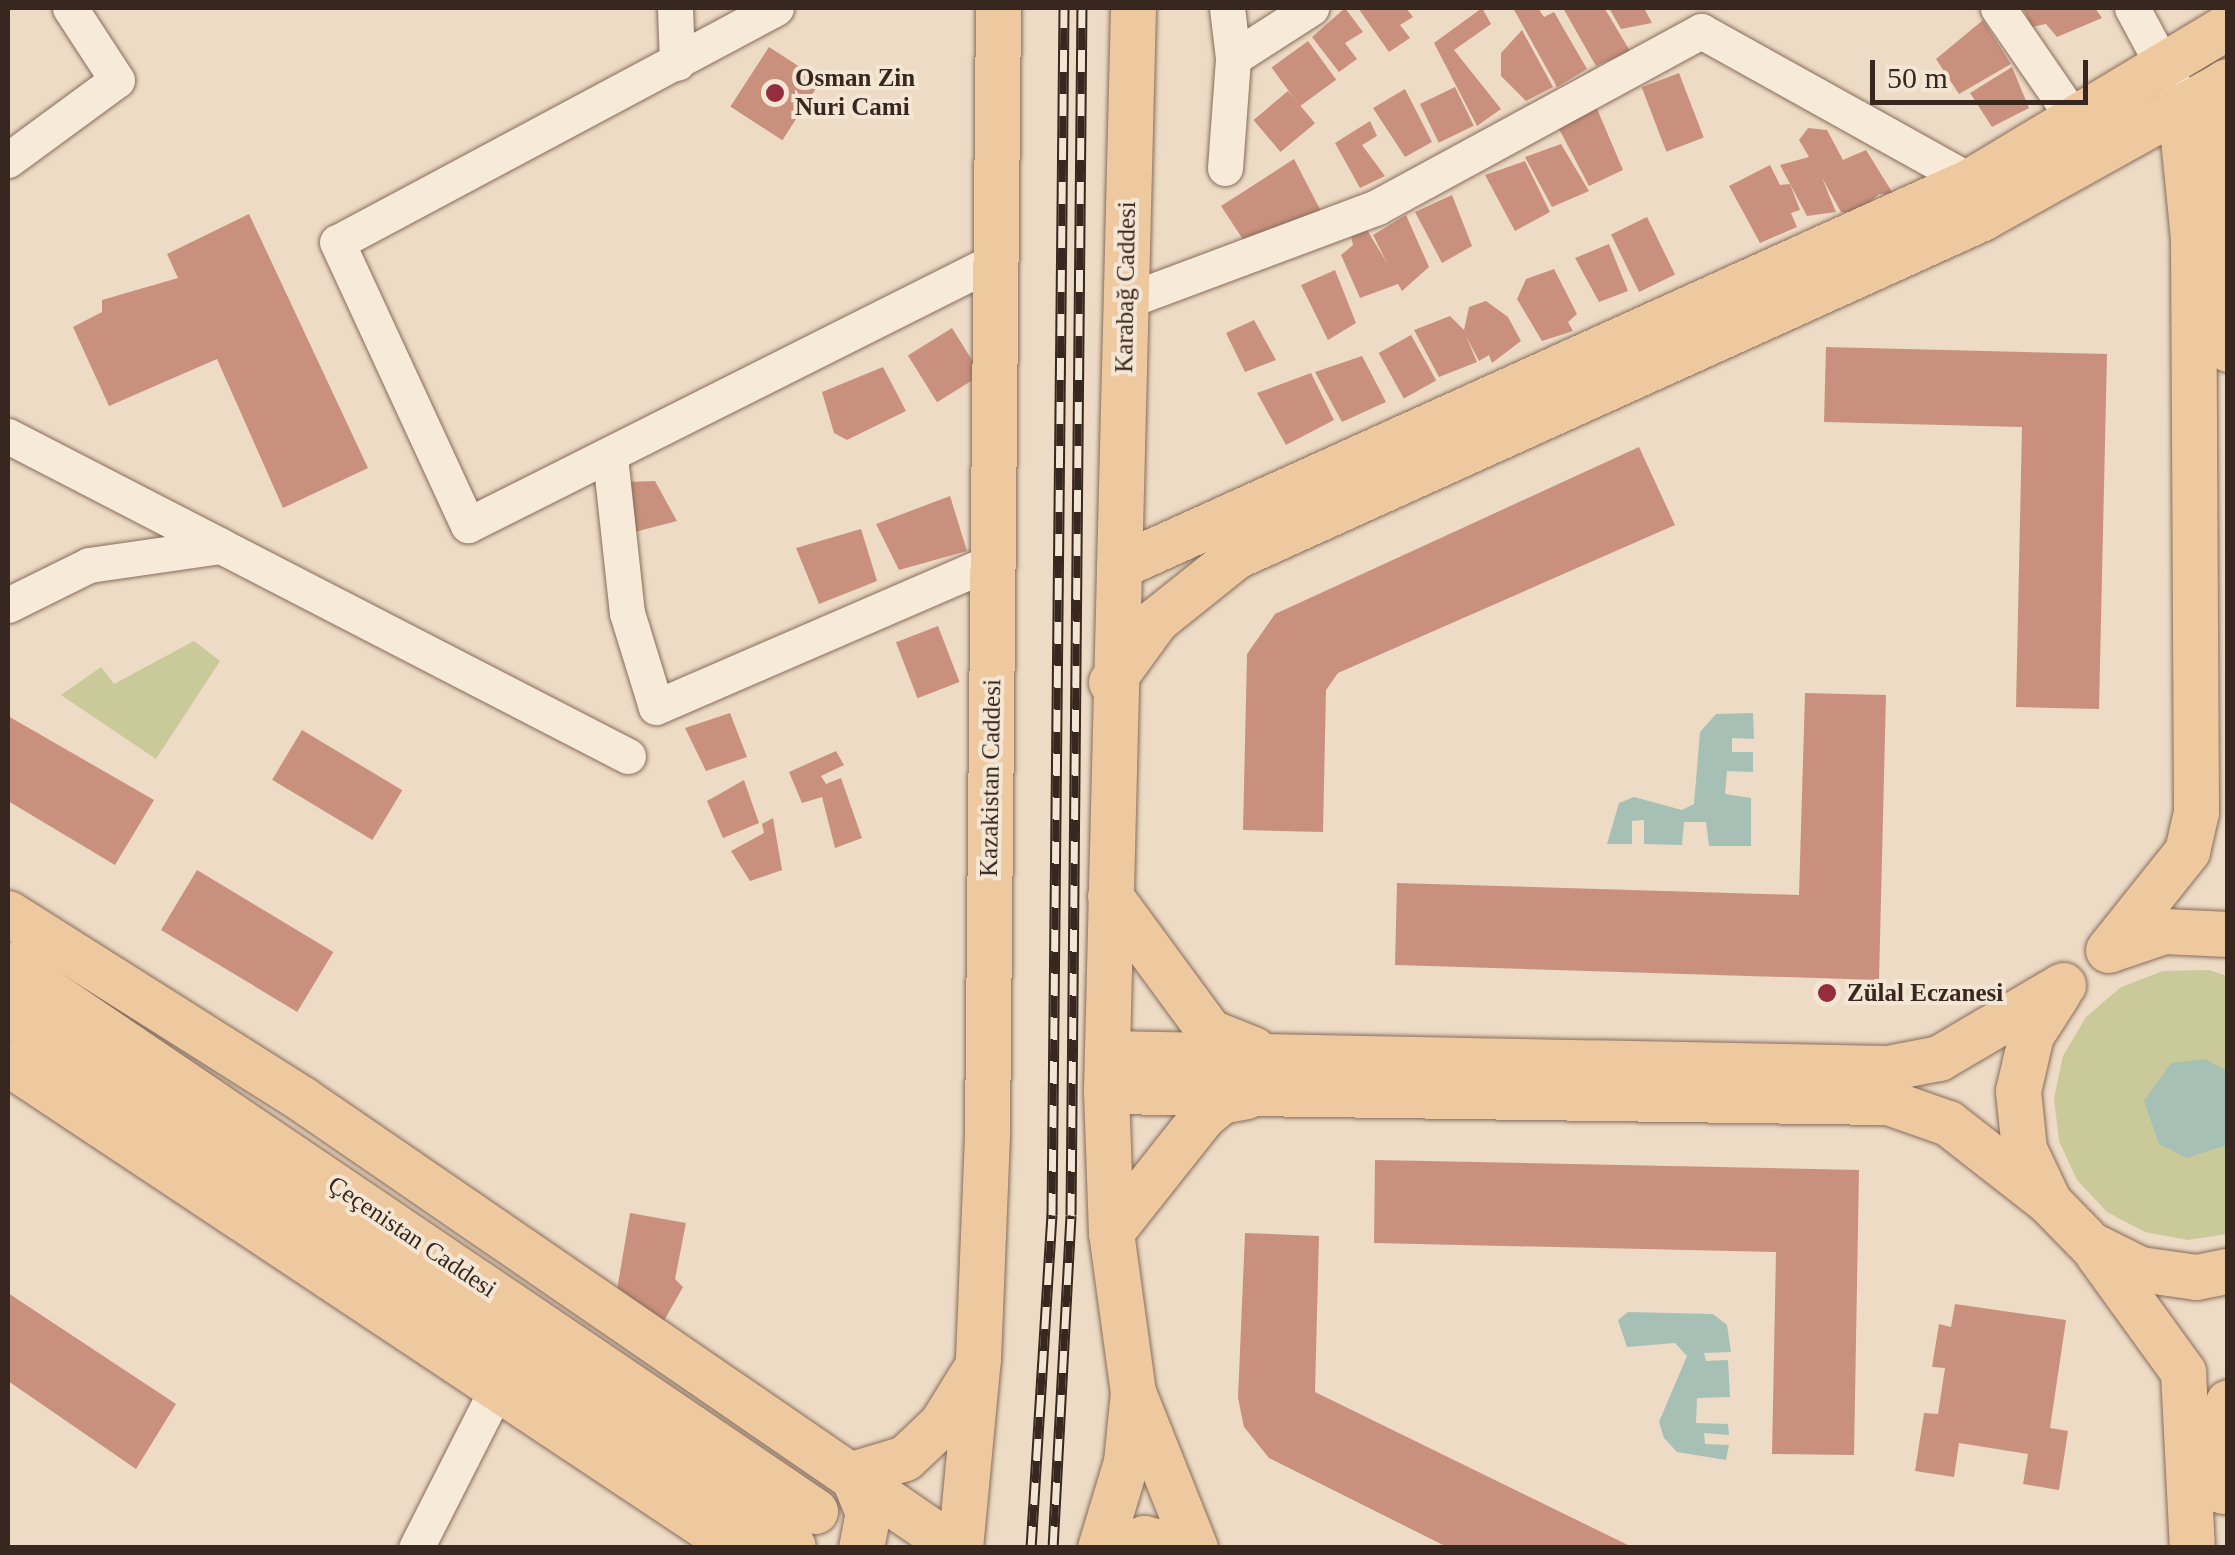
<!DOCTYPE html>
<meta charset="utf-8">
<style>
body{margin:0}
#map{position:relative;width:2235px;height:1555px;overflow:hidden;background:#eddbc5;font-family:Georgia,serif}
div>[style]{position:absolute}
[style*='--x']{left:calc(var(--x)*1px);top:calc(var(--y)*1px);width:calc(var(--w)*1px);rotate:calc(var(--a)*1deg)}
.green>*{inset:0;background:#cac99a}
.water>*{inset:0;background:#a7c0b5}
.building>*{inset:0;background:#c9917d;transform-origin:0 0}
.roads{filter:drop-shadow(0 0 2px #876c5c) drop-shadow(0 0 2px #876c5c)}
.minor>*{height:35px;margin:-17.5px;padding:0 17.5px;transform-origin:17.5px;border-radius:17.5px;background:#f8ead9}
.major>*{height:45px;margin:-22.5px;padding:0 22.5px;transform-origin:22.5px;border-radius:22.5px;background:#eec99f}
.rail>*{height:11px;margin-top:-5.5px;transform-origin:0;background:repeating-linear-gradient(90deg,#f4e6d5 0 22px,#38271f 0 44px);box-sizing:border-box;border-block:2px solid #38271f}
.dots>*{width:28px;height:28px;translate:-50% -50%;box-sizing:border-box;border:5px solid #f4e6d5;border-radius:50%}
span{translate:-50% -50%;white-space:nowrap;text-align:center;line-height:1.15;-webkit-text-stroke:8px #f4e6d5;paint-order:stroke}
.poi-label{font-size:25px;color:#38271f;font-weight:700}
.left{translate:0 -50%;text-align:left}
.street-label{font-size:25px;color:#38271f}
.frame{position:absolute;inset:0;border:10px solid #38271f;pointer-events:none}
.scale{position:absolute;left:1870px;top:60px;width:218px;height:45px;box-sizing:border-box;border:5px solid #38271f;border-top:0;padding-left:12px;font-size:30px;line-height:35px;white-space:nowrap;color:#38271f;-webkit-text-stroke:8px #f4e6d5;paint-order:stroke}
</style>
<div id="map">
<div class="green">
<div style="clip-path:polygon(194px 641px,220px 661px,156px 759px,61px 695px,101px 667px,114px 684px)"></div>
<div style="clip-path:polygon(2209px 970px,2227px 976px,2227px 1234px,2188px 1240px,2145px 1232px,2107px 1212px,2077px 1180px,2059px 1141px,2054px 1098px,2063px 1056px,2086px 1017px,2121px 987px,2163px 971px)"></div>
</div>
<div class="water">
<div style="clip-path:polygon(1753px 713px,1754px 739px,1732px 738px,1732px 752px,1753px 752px,1753px 772px,1727px 771px,1725px 794px,1751px 798px,1751px 846px,1709px 846px,1706px 822px,1684px 822px,1682px 845px,1644px 844px,1644px 820px,1632px 821px,1632px 844px,1607px 844px,1619px 803px,1634px 797px,1682px 810px,1694px 804px,1700px 732px,1716px 714px)"></div>
<div style="clip-path:polygon(2205px 1059px,2227px 1071px,2227px 1145px,2187px 1158px,2159px 1144px,2144px 1101px,2171px 1063px)"></div>
<div style="clip-path:polygon(1628px 1312px,1713px 1314px,1727px 1325px,1731px 1352px,1704px 1353px,1706px 1361px,1728px 1360px,1730px 1397px,1697px 1398px,1696px 1423px,1728px 1424px,1729px 1435px,1704px 1433px,1705px 1444px,1729px 1445px,1726px 1460px,1677px 1452px,1664px 1438px,1659px 1422px,1687px 1356px,1675px 1343px,1627px 1347px,1618px 1320px)"></div>
</div>
<div class="building">
<div style="clip-path:polygon(1345px 8px,1363px 32px,1345px 43px,1357px 59px,1339px 72px,1312px 37px)"></div>
<div style="clip-path:polygon(1358px 8px,1406px 8px,1413px 17px,1400px 25px,1410px 38px,1389px 52px)"></div>
<div style="clip-path:polygon(1482px 8px,1491px 24px,1454px 50px,1501px 109px,1477px 126px,1434px 43px)"></div>
<div style="clip-path:polygon(1513px 8px,1538px 8px,1544px 17px,1554px 12px,1587px 69px,1557px 87px)"></div>
<div style="clip-path:polygon(1563px 8px,1605px 9px,1630px 51px,1596px 66px)"></div>
<div style="clip-path:polygon(1609px 8px,1644px 8px,1652px 23px,1621px 29px)"></div>
<div style="clip-path:polygon(2023px 8px,2095px 8px,2102px 18px,2057px 37px,2046px 24px,2032px 27px)"></div>
<div style="clip-path:polygon(1983px 20px,2011px 64px,1959px 94px,1936px 59px)"></div>
<div style="clip-path:polygon(1522px 30px,1553px 87px,1526px 101px,1501px 76px,1501px 53px)"></div>
<div style="left:1308px;top:41px;width:48px;height:45px;rotate:54deg"></div>
<div style="left:769px;top:47px;width:62px;height:71px;rotate:33deg"></div>
<div style="clip-path:polygon(2012px 67px,2029px 108px,1992px 127px,1970px 93px)"></div>
<div style="left:1679px;top:73px;width:69px;height:40px;rotate:69deg"></div>
<div style="left:1455px;top:87px;width:43px;height:39px;rotate:64deg"></div>
<div style="clip-path:polygon(1405px 89px,1432px 142px,1405px 157px,1373px 108px)"></div>
<div style="left:1288px;top:91px;width:42px;height:45px;rotate:50deg"></div>
<div style="clip-path:polygon(1595px 104px,1623px 170px,1589px 186px,1558px 127px)"></div>
<div style="clip-path:polygon(1370px 121px,1377px 136px,1362px 145px,1385px 176px,1360px 188px,1335px 143px)"></div>
<div style="clip-path:polygon(1808px 128px,1827px 130px,1843px 160px,1866px 150px,1894px 195px,1879px 194px,1856px 214px,1841px 212px,1822px 178px,1836px 212px,1807px 216px,1780px 165px,1809px 157px,1799px 140px)"></div>
<div style="clip-path:polygon(1561px 144px,1589px 191px,1552px 207px,1525px 157px)"></div>
<div style="clip-path:polygon(1294px 159px,1323px 215px,1248px 247px,1221px 206px)"></div>
<div style="clip-path:polygon(1525px 161px,1550px 212px,1515px 231px,1485px 175px)"></div>
<div style="clip-path:polygon(1770px 165px,1780px 185px,1790px 184px,1800px 210px,1791px 213px,1797px 227px,1760px 243px,1729px 186px)"></div>
<div style="clip-path:polygon(1452px 195px,1472px 246px,1442px 263px,1415px 212px)"></div>
<div style="clip-path:polygon(249px 214px,368px 468px,283px 508px,217px 359px,109px 406px,73px 327px,102px 312px,102px 300px,178px 278px,167px 254px)"></div>
<div style="clip-path:polygon(1406px 215px,1429px 267px,1402px 291px,1398px 284px,1360px 298px,1341px 255px,1353px 245px,1350px 231px,1364px 225px,1387px 263px,1373px 235px)"></div>
<div style="left:1647px;top:217px;width:64px;height:40px;rotate:64deg"></div>
<div style="clip-path:polygon(1609px 244px,1628px 291px,1599px 302px,1575px 258px)"></div>
<div style="clip-path:polygon(1554px 269px,1577px 314px,1568px 322px,1573px 331px,1542px 341px,1517px 299px,1526px 279px)"></div>
<div style="clip-path:polygon(1335px 270px,1356px 323px,1328px 340px,1301px 285px)"></div>
<div style="clip-path:polygon(1486px 301px,1508px 317px,1521px 341px,1492px 363px,1489px 355px,1479px 361px,1466px 336px,1477px 362px,1439px 377px,1414px 330px,1450px 316px,1464px 330px,1469px 307px)"></div>
<div style="clip-path:polygon(1254px 320px,1276px 360px,1245px 372px,1226px 333px)"></div>
<div style="left:952px;top:328px;width:55px;height:52px;rotate:58deg"></div>
<div style="left:1411px;top:335px;width:52px;height:37px;rotate:61deg"></div>
<div style="clip-path:polygon(1826px 347px,2107px 354px,2099px 709px,2016px 707px,2022px 427px,1824px 422px)"></div>
<div style="clip-path:polygon(1362px 356px,1386px 402px,1342px 422px,1315px 372px)"></div>
<div style="clip-path:polygon(883px 367px,906px 411px,847px 440px,834px 433px,822px 392px)"></div>
<div style="clip-path:polygon(1311px 373px,1334px 420px,1286px 445px,1257px 393px)"></div>
<div style="clip-path:polygon(1639px 447px,1675px 525px,1338px 673px,1326px 690px,1323px 832px,1243px 830px,1247px 654px,1275px 614px)"></div>
<div style="clip-path:polygon(655px 481px,677px 521px,627px 534px,626px 482px)"></div>
<div style="clip-path:polygon(950px 496px,967px 551px,899px 570px,876px 524px)"></div>
<div style="clip-path:polygon(861px 529px,877px 581px,819px 604px,796px 548px)"></div>
<div style="left:938px;top:626px;width:60px;height:45px;rotate:69deg"></div>
<div style="clip-path:polygon(1805px 693px,1886px 695px,1879px 980px,1395px 965px,1397px 883px,1799px 895px)"></div>
<div style="clip-path:polygon(730px 713px,747px 757px,706px 771px,685px 728px)"></div>
<div style="clip-path:polygon(8px 716px,154px 800px,115px 865px,8px 801px)"></div>
<div style="left:302px;top:730px;width:117px;height:58px;rotate:31deg"></div>
<div style="clip-path:polygon(836px 751px,844px 765px,821px 776px,826px 784px,841px 778px,862px 838px,835px 848px,822px 797px,802px 803px,789px 772px)"></div>
<div style="clip-path:polygon(744px 780px,759px 823px,723px 838px,707px 801px)"></div>
<div style="clip-path:polygon(773px 818px,782px 870px,750px 881px,731px 851px,764px 833px,762px 824px)"></div>
<div style="left:197px;top:870px;width:159px;height:70px;rotate:31deg"></div>
<div style="clip-path:polygon(1375px 1160px,1859px 1170px,1854px 1455px,1772px 1454px,1776px 1252px,1374px 1243px)"></div>
<div style="clip-path:polygon(630px 1213px,686px 1223px,675px 1279px,683px 1287px,661px 1326px,616px 1296px)"></div>
<div style="clip-path:polygon(1245px 1233px,1319px 1236px,1315px 1392px,1634px 1548px,1449px 1548px,1269px 1458px,1244px 1427px,1238px 1398px)"></div>
<div style="clip-path:polygon(8px 1293px,176px 1404px,136px 1469px,8px 1381px)"></div>
<div style="clip-path:polygon(1955px 1304px,2066px 1320px,2050px 1428px,2068px 1431px,2059px 1490px,2023px 1484px,2028px 1454px,1959px 1443px,1954px 1477px,1915px 1471px,1924px 1413px,1938px 1414px,1945px 1368px,1932px 1367px,1939px 1324px,1951px 1327px)"></div>
</div>
<div class="roads">
<div class="minor">
<div style="--x:675;--y:8;--w:55;--a:87.9"></div>
<div style="--x:776;--y:8;--w:497;--a:151.9"></div>
<div style="--x:337;--y:242;--w:312;--a:65.2"></div>
<div style="--x:468;--y:525;--w:593;--a:-26.65"></div>
<div style="--x:1998;--y:8;--w:136;--a:55.5"></div>
<div style="--x:2132;--y:8;--w:89;--a:61.7"></div>
<div style="--x:1233;--y:58;--w:93;--a:-32.7"></div>
<div style="--x:8;--y:160;--w:135;--a:-36.3"></div>
<div style="--x:117;--y:80;--w:86;--a:-123.1"></div>
<div style="--x:1225;--y:168;--w:110;--a:-85.8"></div>
<div style="--x:1233;--y:58;--w:50;--a:-96.8"></div>
<div style="--x:1126;--y:301;--w:268;--a:-20.5"></div>
<div style="--x:1377;--y:207;--w:369;--a:-28.5"></div>
<div style="--x:1701;--y:31;--w:308;--a:29.1"></div>
<div style="--x:8;--y:436;--w:240;--a:27.3"></div>
<div style="--x:610;--y:457;--w:157;--a:83.8"></div>
<div style="--x:627;--y:613;--w:98;--a:72.9"></div>
<div style="--x:656;--y:707;--w:367;--a:-23.4"></div>
<div style="--x:8;--y:605;--w:90;--a:-26.3"></div>
<div style="--x:89;--y:565;--w:133;--a:-8.2"></div>
<div style="--x:221;--y:546;--w:458;--a:27.3"></div>
<div style="--x:416;--y:1548;--w:177;--a:-63.1"></div>
</div>
<div class="major">
<div style="--x:1133;--y:8;--w:1083;--a:91.43"></div>
<div style="--x:1106;--y:1091;--w:141;--a:88"></div>
<div style="--x:1111;--y:1232;--w:162;--a:82.2"></div>
<div style="--x:2225;--y:82;--w:267;--a:89.4"></div>
<div style="--x:1119;--y:566;--w:934;--a:-24.34"></div>
<div style="--x:1970;--y:181;--w:301;--a:-31"></div>
<div style="--x:1111;--y:682;--w:77;--a:-54"></div>
<div style="--x:1156;--y:620;--w:102;--a:-38.7"></div>
<div style="--x:1236;--y:556;--w:819;--a:-24.37"></div>
<div style="--x:1982;--y:218;--w:282;--a:-29.1"></div>
<div style="--x:1110;--y:896;--w:169;--a:53.7"></div>
<div style="--x:1210;--y:1032;--w:46;--a:21.6"></div>
<div style="--x:8;--y:913;--w:348;--a:32.3"></div>
<div style="--x:302;--y:1099;--w:793;--a:34.47"></div>
<div style="--x:2111;--y:949;--w:56;--a:-18.8"></div>
<div style="--x:2164;--y:931;--w:64;--a:2.7"></div>
<div style="--x:2108;--y:950;--w:127;--a:-51.4"></div>
<div style="--x:2187;--y:851;--w:40;--a:-77"></div>
<div style="--x:2196;--y:812;--w:574;--a:-90.3"></div>
<div style="--x:2193;--y:238;--w:132;--a:-95.7"></div>
<div style="--x:8;--y:964;--w:975;--a:34.13"></div>
<div style="--x:2058;--y:993;--w:50;--a:122.7"></div>
<div style="--x:2031;--y:1035;--w:57;--a:103.1"></div>
<div style="--x:2018;--y:1091;--w:58;--a:84.1"></div>
<div style="--x:2024;--y:1149;--w:59;--a:64.7"></div>
<div style="--x:2049;--y:1202;--w:59;--a:45.7"></div>
<div style="--x:2090;--y:1244;--w:56;--a:26.6"></div>
<div style="--x:2140;--y:1269;--w:57;--a:8.1"></div>
<div style="--x:2196;--y:1277;--w:33;--a:-11"></div>
<div style="--x:8;--y:1012;--w:949;--a:34.23"></div>
<div style="--x:1107;--y:1053;--w:780;--a:1.1"></div>
<div style="--x:1887;--y:1068;--w:53;--a:-10.9"></div>
<div style="--x:1939;--y:1058;--w:144;--a:-30.5"></div>
<div style="--x:8;--y:1063;--w:876;--a:33.6"></div>
<div style="--x:1106;--y:1091;--w:782;--a:0.81"></div>
<div style="--x:1888;--y:1102;--w:64;--a:19.3"></div>
<div style="--x:1948;--y:1123;--w:128;--a:38"></div>
<div style="--x:1111;--y:1232;--w:148;--a:-51.6"></div>
<div style="--x:1203;--y:1116;--w:23;--a:-40"></div>
<div style="--x:1221;--y:1101;--w:26;--a:-11"></div>
<div style="--x:2097;--y:1253;--w:147;--a:54.1"></div>
<div style="--x:2183;--y:1372;--w:176;--a:87.1"></div>
<div style="--x:2223;--y:1491;--w:89;--a:-86.8"></div>
<div style="--x:861;--y:1548;--w:36;--a:-79"></div>
<div style="--x:868;--y:1513;--w:42;--a:-112.3"></div>
<div style="--x:852;--y:1474;--w:55;--a:-16.8"></div>
<div style="--x:905;--y:1458;--w:50;--a:-43.4"></div>
<div style="--x:941;--y:1424;--w:59;--a:-58.2"></div>
<div style="--x:960;--y:1548;--w:190;--a:-84.6"></div>
<div style="--x:978;--y:1359;--w:226;--a:-87.7"></div>
<div style="--x:987;--y:1133;--w:1125;--a:-89.44"></div>
<div style="--x:1100;--y:1548;--w:90;--a:-73.2"></div>
<div style="--x:1126;--y:1462;--w:70;--a:-84.3"></div>
<div style="--x:1133;--y:1392;--w:168;--a:68.3"></div>
<div style="--x:1115;--y:1548;--w:31;--a:-19"></div>
<div style="--x:1144;--y:1538;--w:42;--a:13.7"></div>
</div>
</div>
<div class="rail">
<div style="--x:1031;--y:1548;--w:334;--a:-86.4"></div>
<div style="--x:1052;--y:1215;--w:1207;--a:-89.43"></div>
<div style="--x:1053;--y:1548;--w:333;--a:-86.9"></div>
<div style="--x:1071;--y:1215;--w:1207;--a:-89.48"></div>
</div>
<div class="dots">
<div style="left:775px;top:93px;background:#942e3f"></div>
<div style="left:1827px;top:993px;background:#942e3f"></div>
</div>
<div class="poi-label">
<span class="left" style="left:795px;top:93px">Osman Zin<br>Nuri Cami</span>
<span class="left" style="left:1847px;top:993px">Zülal Eczanesi</span>
</div>
<div class="street-label">
<span style="left:1126px;top:287px;rotate:-89deg">Karabağ Caddesi</span>
<span style="left:991px;top:778px;rotate:-89deg">Kazakistan Caddesi</span>
<span style="left:412px;top:1237px;rotate:34deg">Çeçenistan Caddesi</span>
</div>
<div class="frame"></div>
<div class="scale">50 m</div>
</div>
